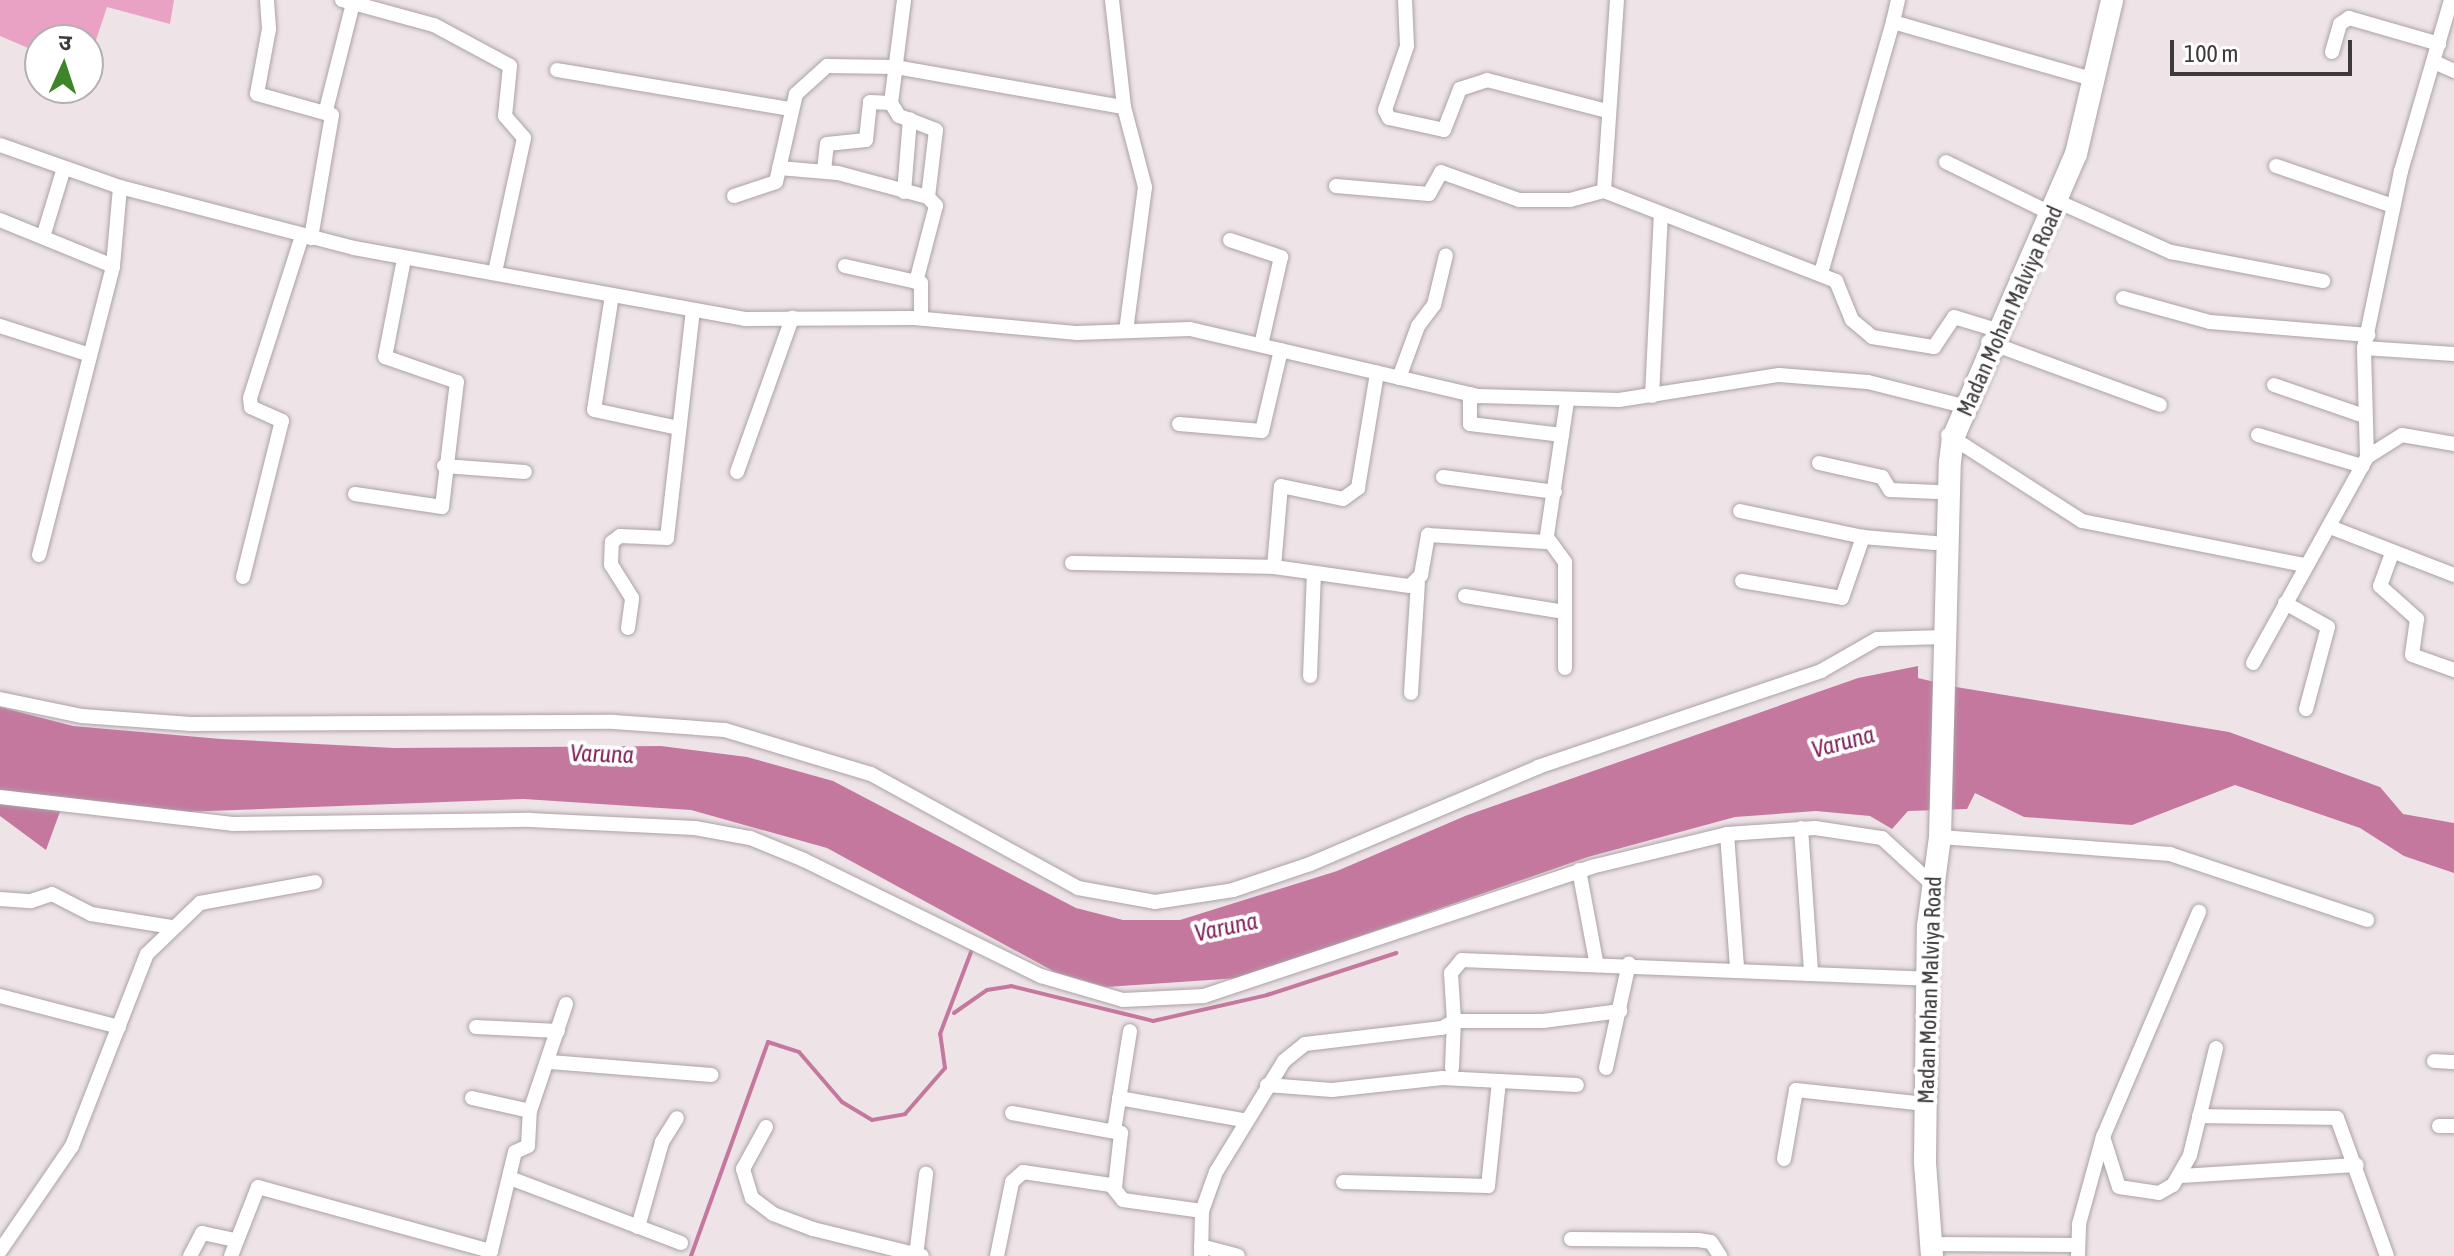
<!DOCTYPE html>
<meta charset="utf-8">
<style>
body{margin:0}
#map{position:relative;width:2454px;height:1256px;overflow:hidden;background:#eee4e8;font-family:"Asap Condensed","Noto Sans Devanagari",sans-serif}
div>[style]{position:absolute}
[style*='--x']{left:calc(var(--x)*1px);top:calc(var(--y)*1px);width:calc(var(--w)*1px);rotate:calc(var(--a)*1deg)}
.green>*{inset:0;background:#e9a1c4}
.water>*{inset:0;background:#c5789e}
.stream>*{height:4px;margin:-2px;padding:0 2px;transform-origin:2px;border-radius:2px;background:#c5789e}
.roads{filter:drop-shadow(0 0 2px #aba2a6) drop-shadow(0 0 2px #aba2a6)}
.minor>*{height:14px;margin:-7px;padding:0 7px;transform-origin:7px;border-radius:7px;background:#fff}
.highway>*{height:22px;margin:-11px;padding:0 11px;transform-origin:11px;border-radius:11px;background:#fff}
span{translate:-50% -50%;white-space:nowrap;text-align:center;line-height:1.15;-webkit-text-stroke:8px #fff;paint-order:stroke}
.street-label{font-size:22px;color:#3e3a3c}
.water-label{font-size:24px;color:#802359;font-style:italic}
.north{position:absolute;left:24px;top:24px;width:80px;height:80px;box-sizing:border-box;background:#fff;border:2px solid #b2b0b1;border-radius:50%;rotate:3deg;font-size:22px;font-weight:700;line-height:32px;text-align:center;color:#3e3a3c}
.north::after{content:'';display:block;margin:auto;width:28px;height:36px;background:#3e8428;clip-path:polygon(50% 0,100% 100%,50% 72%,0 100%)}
.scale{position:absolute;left:2170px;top:40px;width:182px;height:36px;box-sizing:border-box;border:4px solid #3e3a3c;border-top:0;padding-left:10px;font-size:24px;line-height:28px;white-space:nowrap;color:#3e3a3c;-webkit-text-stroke:6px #fff;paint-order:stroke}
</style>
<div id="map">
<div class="green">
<div style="clip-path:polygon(0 0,174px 0,170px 24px,107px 7px,88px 64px,88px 40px,40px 40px,40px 53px,0 36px)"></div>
</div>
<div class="water">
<div style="clip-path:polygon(1918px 666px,1918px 678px,1956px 687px,2229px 732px,2380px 787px,2403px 814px,2454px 823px,2454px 873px,2404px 856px,2360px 828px,2235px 785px,2132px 825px,2024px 817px,1975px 793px,1967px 809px,1908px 811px,1892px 829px,1870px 816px,1816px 811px,1735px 817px,1588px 857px,1239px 978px,1106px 987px,1055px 972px,827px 848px,691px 810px,524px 799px,182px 812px,65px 798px,46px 850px,0 816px,0 707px,73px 726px,221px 739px,394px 748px,661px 746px,747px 757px,833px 781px,1076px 908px,1123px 920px,1180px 920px,1337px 871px,1465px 816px,1858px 678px)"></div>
</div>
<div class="stream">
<div style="--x:954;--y:1013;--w:40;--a:-34.9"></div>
<div style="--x:987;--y:990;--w:24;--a:-9"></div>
<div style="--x:1011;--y:986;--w:146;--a:13.8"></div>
<div style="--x:1153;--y:1021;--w:117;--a:-12.8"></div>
<div style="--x:1267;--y:995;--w:136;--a:-18"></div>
<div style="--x:691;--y:1256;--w:227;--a:-70.2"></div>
<div style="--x:768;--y:1042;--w:33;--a:18"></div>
<div style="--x:799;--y:1052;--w:66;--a:49.3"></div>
<div style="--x:842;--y:1102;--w:35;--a:31"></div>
<div style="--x:872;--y:1120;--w:34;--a:-10"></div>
<div style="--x:905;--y:1114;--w:61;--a:-49"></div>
<div style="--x:945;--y:1068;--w:34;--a:-98"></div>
<div style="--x:940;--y:1034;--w:88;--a:-69.3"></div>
</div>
<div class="roads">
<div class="minor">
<div style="--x:267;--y:0;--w:29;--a:86"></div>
<div style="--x:269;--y:29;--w:66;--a:100.5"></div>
<div style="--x:257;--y:94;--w:78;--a:15.6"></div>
<div style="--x:332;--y:115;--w:125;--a:99.7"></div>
<div style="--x:342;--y:0;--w:95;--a:15.2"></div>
<div style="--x:434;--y:25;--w:86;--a:28.3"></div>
<div style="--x:510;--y:66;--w:50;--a:95.7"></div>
<div style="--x:505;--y:116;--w:29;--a:49"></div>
<div style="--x:524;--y:138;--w:137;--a:102.2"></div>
<div style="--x:1112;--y:0;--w:108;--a:83.6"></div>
<div style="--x:1124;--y:107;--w:83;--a:75.3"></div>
<div style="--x:1145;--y:187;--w:145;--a:97.5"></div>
<div style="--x:1405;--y:0;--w:46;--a:87.5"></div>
<div style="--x:1407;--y:46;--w:68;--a:109"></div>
<div style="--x:1385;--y:110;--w:9;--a:63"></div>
<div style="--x:1389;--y:118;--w:56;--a:12.3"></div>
<div style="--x:1444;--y:130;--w:44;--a:-68.7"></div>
<div style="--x:1460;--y:89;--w:28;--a:-18"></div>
<div style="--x:1487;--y:80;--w:124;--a:14.5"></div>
<div style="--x:1617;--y:0;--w:191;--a:93.9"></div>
<div style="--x:1604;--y:191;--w:249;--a:21.2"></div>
<div style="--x:1836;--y:281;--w:42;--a:67.7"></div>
<div style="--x:1852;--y:320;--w:26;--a:40"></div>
<div style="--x:1872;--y:337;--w:63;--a:9.2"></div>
<div style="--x:1934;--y:347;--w:36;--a:-56"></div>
<div style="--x:1954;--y:317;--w:39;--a:17"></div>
<div style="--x:1898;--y:0;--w:23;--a:103"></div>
<div style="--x:1893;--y:22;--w:200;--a:16"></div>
<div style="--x:2332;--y:52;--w:29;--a:-74"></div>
<div style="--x:2340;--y:24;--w:11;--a:-34"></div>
<div style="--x:2349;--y:18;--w:94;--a:16.1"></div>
<div style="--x:2434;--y:62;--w:22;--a:24"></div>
<div style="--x:557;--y:70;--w:236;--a:9.5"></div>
<div style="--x:326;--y:110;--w:110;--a:-75.8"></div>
<div style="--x:0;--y:145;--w:127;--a:19.3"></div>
<div style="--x:120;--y:187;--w:242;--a:14.6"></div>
<div style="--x:354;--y:248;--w:397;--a:10.3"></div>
<div style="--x:745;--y:319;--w:169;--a:-0.3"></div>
<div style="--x:914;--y:318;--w:164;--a:5.3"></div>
<div style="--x:1077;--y:333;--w:113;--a:-2"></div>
<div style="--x:1190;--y:329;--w:297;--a:13.1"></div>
<div style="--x:1479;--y:396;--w:140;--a:1.6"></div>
<div style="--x:1619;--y:400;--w:162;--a:-8.9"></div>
<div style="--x:1779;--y:375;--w:89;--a:4.5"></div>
<div style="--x:1868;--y:382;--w:90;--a:14.2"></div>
<div style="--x:1946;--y:162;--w:107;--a:26.1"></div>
<div style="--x:2276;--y:166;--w:124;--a:18.9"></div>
<div style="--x:779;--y:168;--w:59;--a:4.8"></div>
<div style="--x:838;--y:173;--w:93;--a:14.9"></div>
<div style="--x:928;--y:197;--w:67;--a:-83.2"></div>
<div style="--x:936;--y:130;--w:40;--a:-159"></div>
<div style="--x:899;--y:116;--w:15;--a:-122"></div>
<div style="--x:891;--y:103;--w:104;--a:-82.8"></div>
<div style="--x:824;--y:171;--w:27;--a:-84"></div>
<div style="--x:827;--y:144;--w:39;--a:-6"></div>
<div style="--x:866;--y:140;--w:38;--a:-84"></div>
<div style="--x:870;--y:102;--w:21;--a:3"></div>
<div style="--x:1336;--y:186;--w:93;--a:4.9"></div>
<div style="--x:1429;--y:194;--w:25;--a:-61"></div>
<div style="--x:1441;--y:172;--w:83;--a:19.7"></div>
<div style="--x:1519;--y:200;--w:51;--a:0"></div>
<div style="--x:1570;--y:200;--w:35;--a:-15"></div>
<div style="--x:904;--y:192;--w:73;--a:-85.3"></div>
<div style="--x:734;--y:196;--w:44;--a:-18.4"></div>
<div style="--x:776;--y:182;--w:90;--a:-77.2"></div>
<div style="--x:796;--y:94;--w:42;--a:-42.1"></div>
<div style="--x:827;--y:66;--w:69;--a:0.8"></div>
<div style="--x:896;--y:67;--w:231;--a:10"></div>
<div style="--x:2059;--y:202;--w:123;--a:24.1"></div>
<div style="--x:2171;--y:252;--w:155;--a:10.8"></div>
<div style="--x:0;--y:220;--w:122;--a:22.2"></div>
<div style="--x:43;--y:237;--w:72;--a:-73.1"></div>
<div style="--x:1230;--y:240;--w:54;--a:18.4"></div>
<div style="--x:1281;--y:257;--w:90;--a:102.8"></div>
<div style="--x:845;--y:266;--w:78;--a:12.6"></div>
<div style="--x:921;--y:283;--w:35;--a:90"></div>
<div style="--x:1821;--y:273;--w:261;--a:-74"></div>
<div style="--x:916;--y:282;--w:79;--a:-75.3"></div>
<div style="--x:936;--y:206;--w:12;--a:-132"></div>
<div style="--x:612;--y:295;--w:116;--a:98.9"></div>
<div style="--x:594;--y:410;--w:87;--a:12"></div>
<div style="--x:2123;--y:298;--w:90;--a:15.4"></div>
<div style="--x:2210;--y:322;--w:159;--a:4.7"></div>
<div style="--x:0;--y:326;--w:91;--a:17.8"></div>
<div style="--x:1988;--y:342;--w:183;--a:20.1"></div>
<div style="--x:2364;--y:348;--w:90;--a:3.8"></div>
<div style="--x:1399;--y:378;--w:55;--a:-69.9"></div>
<div style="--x:1418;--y:326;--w:26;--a:-53"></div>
<div style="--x:1434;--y:305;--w:51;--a:-76.5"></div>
<div style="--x:2274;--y:385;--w:95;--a:19"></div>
<div style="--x:1470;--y:394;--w:30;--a:90"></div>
<div style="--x:1470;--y:424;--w:93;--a:6.8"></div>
<div style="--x:1652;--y:396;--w:182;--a:-87.2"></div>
<div style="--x:1179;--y:424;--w:83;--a:4.8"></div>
<div style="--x:1262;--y:431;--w:83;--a:-76.8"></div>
<div style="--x:1948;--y:435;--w:159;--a:32.7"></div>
<div style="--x:2082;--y:521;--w:227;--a:11.2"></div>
<div style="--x:2258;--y:435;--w:109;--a:16.6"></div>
<div style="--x:2367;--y:457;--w:41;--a:-32.2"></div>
<div style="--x:2402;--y:435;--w:53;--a:9.8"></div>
<div style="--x:1819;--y:463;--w:65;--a:12.5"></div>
<div style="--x:1882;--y:477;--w:15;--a:58"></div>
<div style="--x:1890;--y:490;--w:47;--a:2.4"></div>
<div style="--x:444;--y:466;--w:81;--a:4.2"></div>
<div style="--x:737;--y:472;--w:164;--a:-70.3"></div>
<div style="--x:1443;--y:477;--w:113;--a:7.6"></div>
<div style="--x:355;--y:494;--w:88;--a:8.5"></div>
<div style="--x:442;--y:507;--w:126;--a:-83.2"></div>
<div style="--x:457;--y:382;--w:76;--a:-160.9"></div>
<div style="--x:385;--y:357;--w:100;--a:-79"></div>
<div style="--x:1740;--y:511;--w:126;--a:11.9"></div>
<div style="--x:1863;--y:537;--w:72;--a:4.8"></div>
<div style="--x:2330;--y:527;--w:133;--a:21.2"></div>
<div style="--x:1549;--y:540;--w:27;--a:54"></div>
<div style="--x:1565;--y:562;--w:106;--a:90"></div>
<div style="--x:39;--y:555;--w:298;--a:-75.6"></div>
<div style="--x:113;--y:266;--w:79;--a:-84.9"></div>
<div style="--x:2391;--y:556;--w:32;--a:110"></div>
<div style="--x:2380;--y:586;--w:50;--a:41.7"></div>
<div style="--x:2417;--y:619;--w:36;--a:98"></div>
<div style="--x:2412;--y:655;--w:45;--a:19.7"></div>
<div style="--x:1072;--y:563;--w:202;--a:1.1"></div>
<div style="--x:1274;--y:567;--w:81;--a:-85.1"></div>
<div style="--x:1281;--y:486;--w:63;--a:11.8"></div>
<div style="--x:1343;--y:499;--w:19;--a:-36"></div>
<div style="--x:1358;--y:488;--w:117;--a:-80.6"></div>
<div style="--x:1274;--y:567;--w:137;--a:8"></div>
<div style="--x:1410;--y:586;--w:16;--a:-45"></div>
<div style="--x:1421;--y:575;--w:41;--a:-80.1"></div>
<div style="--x:1428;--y:535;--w:118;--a:3.4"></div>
<div style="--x:1546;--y:542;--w:143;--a:-81.5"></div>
<div style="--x:243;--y:577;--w:161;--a:-76"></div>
<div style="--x:282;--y:421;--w:34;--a:-156"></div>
<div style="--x:251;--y:407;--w:9;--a:-96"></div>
<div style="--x:250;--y:398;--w:170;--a:-72.2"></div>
<div style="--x:1742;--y:581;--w:101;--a:9.6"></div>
<div style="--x:1842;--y:598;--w:65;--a:-71"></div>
<div style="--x:1465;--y:596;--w:101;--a:9.1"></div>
<div style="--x:2285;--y:603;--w:49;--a:29.2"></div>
<div style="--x:2328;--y:627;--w:85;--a:105"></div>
<div style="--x:628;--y:628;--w:30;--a:-82"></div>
<div style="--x:632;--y:598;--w:39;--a:-122"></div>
<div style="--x:611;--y:565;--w:23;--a:-88"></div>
<div style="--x:612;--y:542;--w:10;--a:-37"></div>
<div style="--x:620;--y:536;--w:47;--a:2.4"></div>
<div style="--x:667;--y:538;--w:229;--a:-83.5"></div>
<div style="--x:2253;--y:663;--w:235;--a:-61"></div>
<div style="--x:2367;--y:457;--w:109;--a:-91.6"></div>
<div style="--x:2364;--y:348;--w:181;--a:-78.2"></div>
<div style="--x:2401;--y:171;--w:178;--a:-73.7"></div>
<div style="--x:1310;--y:676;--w:102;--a:-87.8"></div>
<div style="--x:1411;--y:693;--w:110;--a:-86.4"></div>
<div style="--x:0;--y:699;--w:84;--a:11.7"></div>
<div style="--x:82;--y:716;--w:109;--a:4.2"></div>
<div style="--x:191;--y:724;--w:423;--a:-0.3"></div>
<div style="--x:614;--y:722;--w:111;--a:4.1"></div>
<div style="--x:725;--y:730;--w:152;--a:16.8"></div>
<div style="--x:871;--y:774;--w:236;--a:28.8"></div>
<div style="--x:1078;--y:888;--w:78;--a:10.3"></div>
<div style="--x:1155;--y:902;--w:79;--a:-8.7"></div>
<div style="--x:1233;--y:890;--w:81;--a:-18.7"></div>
<div style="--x:1310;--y:864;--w:248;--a:-23"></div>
<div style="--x:1538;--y:767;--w:299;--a:-18.7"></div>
<div style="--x:1821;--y:671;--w:64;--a:-29.7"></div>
<div style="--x:1877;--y:639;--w:68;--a:-1.7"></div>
<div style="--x:0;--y:797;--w:234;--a:6.6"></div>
<div style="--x:232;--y:824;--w:298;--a:-0.8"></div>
<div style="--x:530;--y:820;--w:165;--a:2.8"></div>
<div style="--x:695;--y:828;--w:56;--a:10.3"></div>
<div style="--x:750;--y:838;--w:58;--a:22.2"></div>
<div style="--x:804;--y:860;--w:264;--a:26.1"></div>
<div style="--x:1041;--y:976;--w:85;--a:16.3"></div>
<div style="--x:1123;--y:1000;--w:81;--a:-2.8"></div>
<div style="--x:1204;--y:996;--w:408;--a:-18.4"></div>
<div style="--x:1591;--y:867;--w:140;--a:-13.6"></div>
<div style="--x:1727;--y:834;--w:88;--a:-3.9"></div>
<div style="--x:1815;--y:828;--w:68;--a:8.5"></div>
<div style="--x:1882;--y:838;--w:68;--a:42.6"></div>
<div style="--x:1801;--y:828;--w:143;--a:86"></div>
<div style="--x:1727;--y:834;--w:133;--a:85.7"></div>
<div style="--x:1940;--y:837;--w:231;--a:4.2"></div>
<div style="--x:2170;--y:854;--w:208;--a:18.5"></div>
<div style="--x:1579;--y:870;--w:93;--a:79.4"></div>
<div style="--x:0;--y:899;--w:31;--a:4"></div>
<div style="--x:31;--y:901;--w:22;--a:-18"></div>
<div style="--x:52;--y:894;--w:44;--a:27.1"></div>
<div style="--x:91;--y:914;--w:81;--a:9.2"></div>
<div style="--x:0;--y:996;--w:123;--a:14.6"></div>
<div style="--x:476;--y:1027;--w:82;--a:2.8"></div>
<div style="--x:2434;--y:1061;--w:20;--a:3"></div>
<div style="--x:550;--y:1062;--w:162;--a:4.6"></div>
<div style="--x:1452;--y:1068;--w:47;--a:-87.6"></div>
<div style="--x:1454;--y:1021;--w:89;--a:0"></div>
<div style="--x:1543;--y:1021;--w:78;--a:-7.4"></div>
<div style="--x:1606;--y:1068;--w:107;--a:-77.6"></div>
<div style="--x:1267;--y:1085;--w:65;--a:4.4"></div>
<div style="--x:1332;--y:1090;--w:111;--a:-6.2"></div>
<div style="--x:1442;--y:1078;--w:135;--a:3"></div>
<div style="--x:472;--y:1098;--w:59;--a:12.6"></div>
<div style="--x:1119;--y:1098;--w:125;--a:10.1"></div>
<div style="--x:1012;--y:1113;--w:111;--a:10.4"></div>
<div style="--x:1121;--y:1133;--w:54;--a:96.3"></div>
<div style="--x:2199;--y:1116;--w:138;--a:0.8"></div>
<div style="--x:2337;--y:1118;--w:147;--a:70.1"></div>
<div style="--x:2439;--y:1126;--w:15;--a:0"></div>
<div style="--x:766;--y:1127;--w:48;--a:118.7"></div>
<div style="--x:743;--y:1169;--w:30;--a:73"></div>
<div style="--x:752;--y:1198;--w:26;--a:37"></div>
<div style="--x:773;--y:1214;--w:43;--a:20.6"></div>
<div style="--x:813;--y:1229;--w:112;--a:13.9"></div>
<div style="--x:1114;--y:1131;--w:101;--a:-80.9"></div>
<div style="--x:2103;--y:1137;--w:52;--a:72.3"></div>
<div style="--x:2119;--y:1187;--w:40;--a:8.5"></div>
<div style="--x:2159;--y:1193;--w:16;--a:-30"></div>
<div style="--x:2173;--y:1185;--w:34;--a:-60"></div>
<div style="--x:2190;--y:1155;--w:110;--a:-76.3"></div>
<div style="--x:1784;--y:1159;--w:70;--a:-80.1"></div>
<div style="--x:1796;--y:1090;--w:130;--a:6.2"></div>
<div style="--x:2180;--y:1176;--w:177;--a:-3.6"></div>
<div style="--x:510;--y:1178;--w:183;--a:20.8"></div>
<div style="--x:1343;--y:1182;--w:145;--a:1.6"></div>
<div style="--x:1488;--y:1186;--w:105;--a:-84"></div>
<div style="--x:638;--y:1227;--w:88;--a:-74.2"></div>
<div style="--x:662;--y:1142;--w:28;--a:-58"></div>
<div style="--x:1571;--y:1239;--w:127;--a:0.5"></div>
<div style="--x:1698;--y:1240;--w:13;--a:9"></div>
<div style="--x:1711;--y:1242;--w:17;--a:57"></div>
<div style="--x:1931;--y:1244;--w:146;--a:0.4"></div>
<div style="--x:1201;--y:1246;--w:38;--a:15"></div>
<div style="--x:0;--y:1251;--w:127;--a:-55.6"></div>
<div style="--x:72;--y:1146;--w:206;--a:-68.7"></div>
<div style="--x:147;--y:954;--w:74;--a:-43.9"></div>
<div style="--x:200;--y:903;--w:117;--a:-10.3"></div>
<div style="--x:190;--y:1256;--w:26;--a:-62"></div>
<div style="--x:202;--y:1233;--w:35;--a:12"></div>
<div style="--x:231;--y:1256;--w:74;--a:-68.6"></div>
<div style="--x:258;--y:1187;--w:242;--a:15.4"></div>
<div style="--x:491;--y:1251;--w:102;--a:-76.4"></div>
<div style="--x:515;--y:1152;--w:14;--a:-25"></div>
<div style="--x:528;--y:1146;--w:35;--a:-87"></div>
<div style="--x:530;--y:1111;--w:113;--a:-71.4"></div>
<div style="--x:916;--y:1256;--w:83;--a:-83"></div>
<div style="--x:997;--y:1256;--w:76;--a:-78.5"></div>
<div style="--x:1012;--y:1182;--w:15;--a:-42"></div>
<div style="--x:1023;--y:1172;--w:89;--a:8.4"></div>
<div style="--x:1111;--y:1185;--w:19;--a:51"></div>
<div style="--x:1123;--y:1200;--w:80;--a:7.9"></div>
<div style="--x:1201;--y:1256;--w:45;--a:-88.7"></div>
<div style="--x:1202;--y:1211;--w:41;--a:-70.3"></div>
<div style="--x:1216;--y:1172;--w:130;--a:-58.5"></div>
<div style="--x:1284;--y:1061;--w:27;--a:-39"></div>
<div style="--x:1305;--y:1044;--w:138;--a:-6.7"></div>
<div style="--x:1442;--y:1028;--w:14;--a:-30"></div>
<div style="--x:1454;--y:1021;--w:48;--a:-93.6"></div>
<div style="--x:1451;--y:973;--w:17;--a:-50"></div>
<div style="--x:1462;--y:960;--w:465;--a:2.3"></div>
<div style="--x:2078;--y:1256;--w:32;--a:-88"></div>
<div style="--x:2079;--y:1224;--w:90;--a:-74.6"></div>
<div style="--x:2103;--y:1137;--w:245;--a:-66.9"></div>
</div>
<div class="highway">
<div style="--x:1932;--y:1256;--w:94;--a:-94.3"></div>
<div style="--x:1925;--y:1162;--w:236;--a:-89.3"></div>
<div style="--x:1928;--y:926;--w:90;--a:-82.3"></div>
<div style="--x:1940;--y:837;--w:375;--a:-88.5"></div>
<div style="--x:1950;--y:462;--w:24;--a:-83"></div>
<div style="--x:1953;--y:438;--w:309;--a:-66.6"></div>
<div style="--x:2076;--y:154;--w:158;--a:-76.8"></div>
</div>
</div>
<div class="street-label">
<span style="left:2010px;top:311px;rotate:-66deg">Madan Mohan Malviya Road</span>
<span style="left:1930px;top:990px;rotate:-88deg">Madan Mohan Malviya Road</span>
</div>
<div class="water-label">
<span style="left:1843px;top:742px;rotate:-15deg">Varuna</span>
<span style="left:602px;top:754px;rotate:2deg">Varuna</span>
<span style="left:1226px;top:927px;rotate:-12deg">Varuna</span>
</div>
<div class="north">उ</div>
<div class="scale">100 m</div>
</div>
